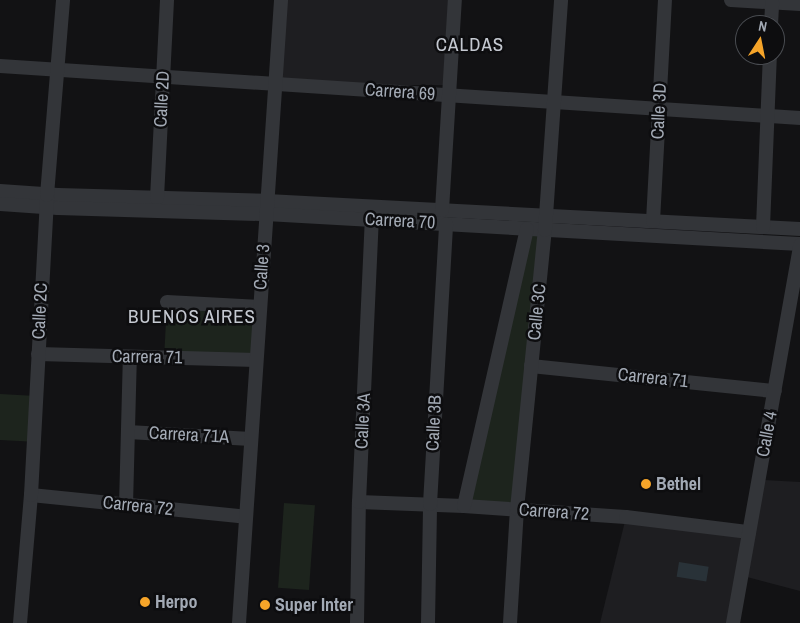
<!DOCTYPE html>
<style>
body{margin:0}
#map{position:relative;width:800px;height:623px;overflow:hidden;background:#121214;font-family:"Archivo Narrow",sans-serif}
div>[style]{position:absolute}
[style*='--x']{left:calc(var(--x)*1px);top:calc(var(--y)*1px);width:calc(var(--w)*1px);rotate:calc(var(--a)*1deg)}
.built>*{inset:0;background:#1e1e21;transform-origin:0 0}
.green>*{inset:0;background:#1d241d;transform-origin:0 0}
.water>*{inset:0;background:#293238;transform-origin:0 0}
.minor>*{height:14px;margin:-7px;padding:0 7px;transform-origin:7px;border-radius:7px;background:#333539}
.dots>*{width:14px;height:14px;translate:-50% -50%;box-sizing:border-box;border:2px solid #0d0d0f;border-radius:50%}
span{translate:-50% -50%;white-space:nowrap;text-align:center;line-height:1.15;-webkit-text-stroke:5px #0d0d0f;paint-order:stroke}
.street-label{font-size:18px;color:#a3aab5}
.poi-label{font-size:18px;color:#a3aab5;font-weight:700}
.left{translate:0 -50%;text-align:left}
.neighbourhood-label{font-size:19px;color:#c5c9d1;letter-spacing:1px}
.north{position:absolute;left:735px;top:15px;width:50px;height:50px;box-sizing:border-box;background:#0d0d0f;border:1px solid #494c51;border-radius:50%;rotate:11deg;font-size:14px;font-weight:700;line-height:20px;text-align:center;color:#a3aab5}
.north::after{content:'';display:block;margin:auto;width:18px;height:22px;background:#f5a429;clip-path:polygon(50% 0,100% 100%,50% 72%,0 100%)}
</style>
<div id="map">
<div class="built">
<div style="left:281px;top:0;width:174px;height:85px"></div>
<div style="clip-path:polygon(764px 480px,800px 482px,800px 591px,747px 577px)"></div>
<div style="clip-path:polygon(626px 517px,749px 532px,733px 623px,600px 623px)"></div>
</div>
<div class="green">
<div style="clip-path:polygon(545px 230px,517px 509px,464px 506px,525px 238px)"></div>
<div style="left:167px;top:302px;width:93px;height:56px;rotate:3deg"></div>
<div style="left:0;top:394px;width:36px;height:46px;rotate:3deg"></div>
<div style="left:284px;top:503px;width:31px;height:85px;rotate:4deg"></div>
</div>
<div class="water">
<div style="left:679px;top:562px;width:30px;height:15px;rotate:9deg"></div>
</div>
<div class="minor">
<div style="--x:731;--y:0;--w:69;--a:3.3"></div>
<div style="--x:771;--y:25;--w:22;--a:-87"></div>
<div style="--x:0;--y:66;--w:802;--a:3.72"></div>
<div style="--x:0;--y:191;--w:58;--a:3.9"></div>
<div style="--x:58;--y:195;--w:209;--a:1.6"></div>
<div style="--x:267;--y:201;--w:534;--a:3.01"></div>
<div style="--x:157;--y:198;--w:198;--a:-87.1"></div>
<div style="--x:0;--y:204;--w:58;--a:3.9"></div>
<div style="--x:58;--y:208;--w:208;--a:1.7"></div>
<div style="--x:266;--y:214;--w:535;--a:3.22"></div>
<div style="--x:442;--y:210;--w:210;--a:-86.5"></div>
<div style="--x:653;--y:221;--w:221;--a:-86.9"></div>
<div style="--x:763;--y:227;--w:172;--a:-87.7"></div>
<div style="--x:167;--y:302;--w:93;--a:3.1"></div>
<div style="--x:38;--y:354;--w:218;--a:1.6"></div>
<div style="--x:531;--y:366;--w:245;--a:5.9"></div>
<div style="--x:128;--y:432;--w:123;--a:3.3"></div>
<div style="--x:31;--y:495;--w:216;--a:5.8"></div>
<div style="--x:359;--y:502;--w:105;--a:2.2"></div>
<div style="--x:464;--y:506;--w:162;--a:3.9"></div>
<div style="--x:626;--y:517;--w:124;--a:7"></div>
<div style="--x:126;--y:505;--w:148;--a:-88.5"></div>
<div style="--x:464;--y:506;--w:284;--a:-77.2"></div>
<div style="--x:20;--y:623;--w:128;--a:-85.1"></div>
<div style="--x:31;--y:495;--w:300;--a:-86.9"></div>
<div style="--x:47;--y:195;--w:196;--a:-85.3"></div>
<div style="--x:239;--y:623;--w:624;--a:-86.14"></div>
<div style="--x:357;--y:623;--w:121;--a:-89.1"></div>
<div style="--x:359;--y:502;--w:282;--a:-87.4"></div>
<div style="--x:428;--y:623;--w:119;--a:-89"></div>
<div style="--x:430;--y:504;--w:280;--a:-86.7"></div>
<div style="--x:510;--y:623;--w:114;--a:-86.5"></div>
<div style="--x:517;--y:509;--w:280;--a:-84.3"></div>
<div style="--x:545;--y:230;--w:231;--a:-86"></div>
<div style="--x:733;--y:623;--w:384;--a:-79.9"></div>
</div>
<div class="dots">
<div style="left:646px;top:484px;background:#f5a429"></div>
<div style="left:145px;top:602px;background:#f5a429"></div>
<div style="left:265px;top:605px;background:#f5a429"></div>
</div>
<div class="street-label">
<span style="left:400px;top:92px;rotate:4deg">Carrera 69</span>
<span style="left:162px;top:99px;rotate:-87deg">Calle 2D</span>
<span style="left:659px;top:111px;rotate:-87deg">Calle 3D</span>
<span style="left:400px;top:221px;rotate:3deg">Carrera 70</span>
<span style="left:262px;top:267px;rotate:-86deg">Calle 3</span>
<span style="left:40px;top:311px;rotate:-87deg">Calle 2C</span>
<span style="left:537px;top:312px;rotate:-84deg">Calle 3C</span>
<span style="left:147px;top:357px;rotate:1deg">Carrera 71</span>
<span style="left:653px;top:378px;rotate:6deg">Carrera 71</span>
<span style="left:363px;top:421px;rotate:-87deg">Calle 3A</span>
<span style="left:434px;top:423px;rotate:-87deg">Calle 3B</span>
<span style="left:767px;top:434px;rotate:-79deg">Calle 4</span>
<span style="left:189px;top:435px;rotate:3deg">Carrera 71A</span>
<span style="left:138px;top:506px;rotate:6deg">Carrera 72</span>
<span style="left:554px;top:512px;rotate:4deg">Carrera 72</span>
</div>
<div class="poi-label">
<span class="left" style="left:656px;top:484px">Bethel</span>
<span class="left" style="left:155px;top:602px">Herpo</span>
<span class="left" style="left:275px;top:605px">Super Inter</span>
</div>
<div class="neighbourhood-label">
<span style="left:470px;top:45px">CALDAS</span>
<span style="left:192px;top:317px">BUENOS AIRES</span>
</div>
<div class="north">N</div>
</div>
